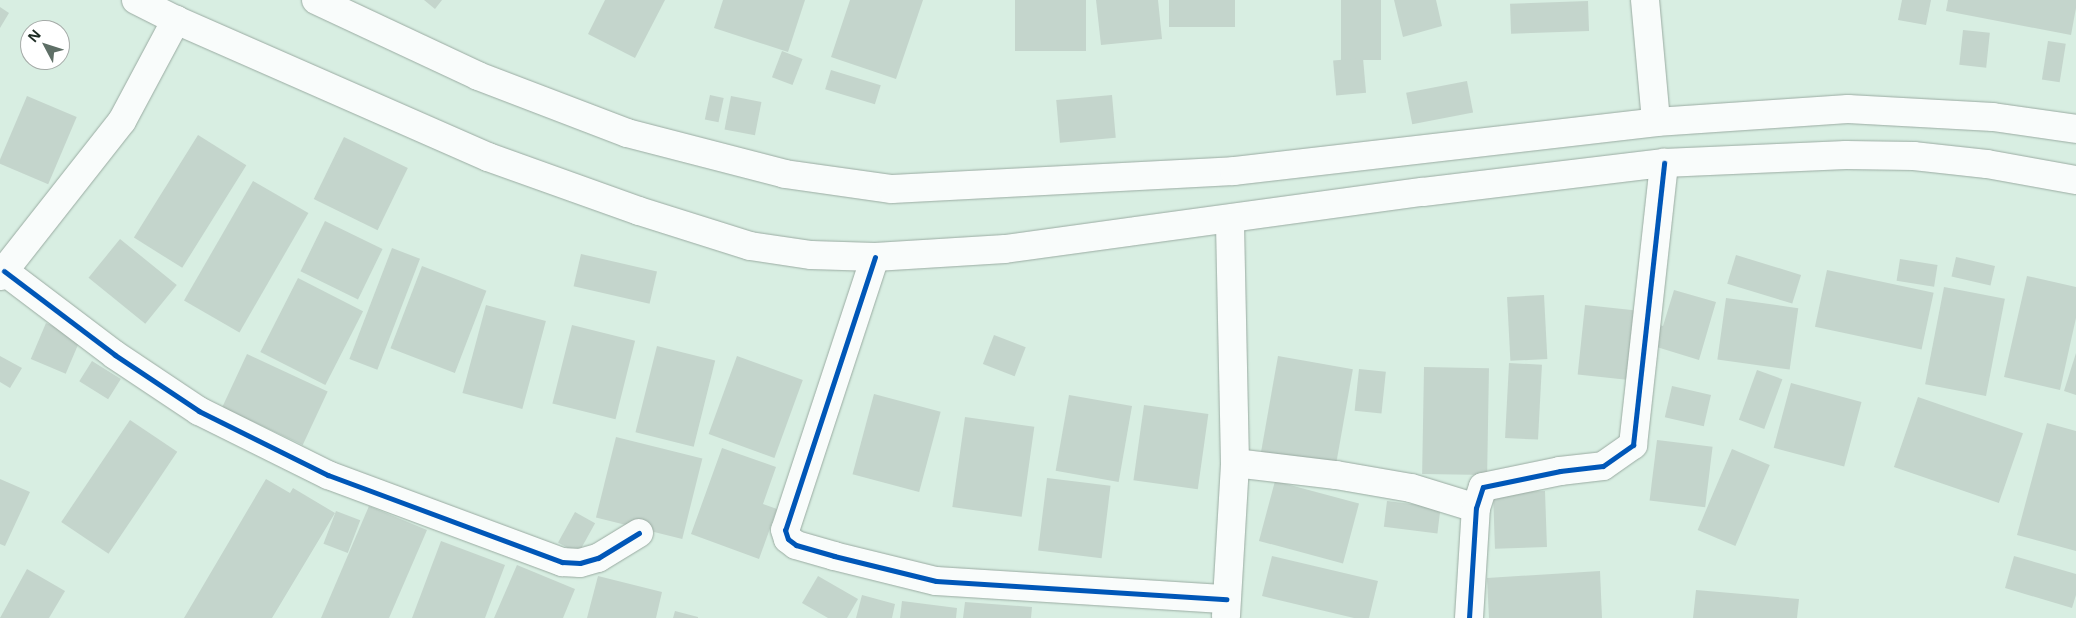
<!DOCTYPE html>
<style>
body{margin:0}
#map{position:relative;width:2076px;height:618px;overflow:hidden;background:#d8eee2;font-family:"Open Sans",sans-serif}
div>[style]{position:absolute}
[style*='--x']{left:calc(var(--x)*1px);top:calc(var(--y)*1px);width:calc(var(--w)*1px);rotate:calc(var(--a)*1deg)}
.building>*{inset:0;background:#c4d5cc;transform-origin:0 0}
.roads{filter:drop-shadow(0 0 1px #9aaba2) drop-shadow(0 0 1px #9aaba2)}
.street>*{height:28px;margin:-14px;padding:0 14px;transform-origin:14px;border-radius:14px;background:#f9fcfb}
.primary>*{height:28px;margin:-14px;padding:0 14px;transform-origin:14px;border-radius:14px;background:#f9fcfb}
.cycleway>*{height:5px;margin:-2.5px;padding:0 2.5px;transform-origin:2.5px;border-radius:2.5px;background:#0057b8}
span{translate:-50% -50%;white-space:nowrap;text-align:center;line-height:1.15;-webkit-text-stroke:4px #fff;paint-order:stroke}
.north{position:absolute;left:20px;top:20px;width:50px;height:50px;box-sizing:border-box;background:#fff;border:1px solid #a5aaa7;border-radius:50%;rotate:310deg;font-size:14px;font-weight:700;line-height:20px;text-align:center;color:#1d2b23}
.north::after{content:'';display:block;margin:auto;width:18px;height:22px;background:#5e6f66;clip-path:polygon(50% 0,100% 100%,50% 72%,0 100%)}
</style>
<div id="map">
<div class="building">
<div style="clip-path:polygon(424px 0,442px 0,435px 9px)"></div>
<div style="clip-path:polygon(605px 0,665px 0,635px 58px,588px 34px)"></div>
<div style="clip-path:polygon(723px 0,805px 0,788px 52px,714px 28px)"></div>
<div style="clip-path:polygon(850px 0,923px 0,896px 79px,831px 57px)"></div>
<div style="left:1015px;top:0;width:71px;height:51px"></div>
<div style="clip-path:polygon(1096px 0,1158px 0,1162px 39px,1101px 45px)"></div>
<div style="left:1169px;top:0;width:66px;height:27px"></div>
<div style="left:1341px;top:0;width:40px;height:60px"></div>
<div style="clip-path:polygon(1394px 0,1436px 0,1442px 26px,1403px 37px)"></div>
<div style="clip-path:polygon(1902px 0,1931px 0,1926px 25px,1898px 20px)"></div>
<div style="clip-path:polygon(1948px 0,2076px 0,2076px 8px,2071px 35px,1946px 11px)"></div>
<div style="left:1588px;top:1px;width:30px;height:78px;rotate:88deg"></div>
<div style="clip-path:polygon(0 7px,9px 13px,0 28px)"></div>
<div style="left:1963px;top:30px;width:27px;height:35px;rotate:6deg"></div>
<div style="left:2048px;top:41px;width:18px;height:39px;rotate:9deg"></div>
<div style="left:782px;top:51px;width:22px;height:28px;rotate:21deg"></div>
<div style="left:1363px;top:58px;width:35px;height:30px;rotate:85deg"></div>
<div style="left:831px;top:70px;width:52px;height:20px;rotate:17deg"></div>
<div style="left:1467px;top:81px;width:32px;height:62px;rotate:79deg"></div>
<div style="left:710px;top:95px;width:14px;height:25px;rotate:12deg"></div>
<div style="left:1112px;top:95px;width:43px;height:56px;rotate:85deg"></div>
<div style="left:27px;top:96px;width:54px;height:73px;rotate:23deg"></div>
<div style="left:731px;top:96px;width:31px;height:34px;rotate:11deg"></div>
<div style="left:198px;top:135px;width:57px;height:121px;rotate:32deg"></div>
<div style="left:344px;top:137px;width:71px;height:69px;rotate:26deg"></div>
<div style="left:253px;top:181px;width:64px;height:138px;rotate:30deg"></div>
<div style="left:325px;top:221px;width:64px;height:56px;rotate:26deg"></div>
<div style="left:120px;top:239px;width:73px;height:50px;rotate:39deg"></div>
<div style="left:392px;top:248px;width:30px;height:119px;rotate:21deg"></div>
<div style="left:581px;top:254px;width:78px;height:33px;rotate:13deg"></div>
<div style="left:1736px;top:255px;width:68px;height:30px;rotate:17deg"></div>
<div style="left:1956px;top:257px;width:40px;height:20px;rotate:13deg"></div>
<div style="left:1900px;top:259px;width:38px;height:22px;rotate:9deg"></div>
<div style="left:422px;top:266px;width:69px;height:88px;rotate:21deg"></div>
<div style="left:1827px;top:270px;width:109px;height:58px;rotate:12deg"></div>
<div style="clip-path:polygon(2027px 276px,2076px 287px,2076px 318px,2060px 390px,2004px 377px)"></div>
<div style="left:298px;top:278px;width:73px;height:83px;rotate:27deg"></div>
<div style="left:1944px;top:287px;width:62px;height:99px;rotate:11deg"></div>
<div style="clip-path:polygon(1674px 290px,1716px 302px,1699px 360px,1647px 344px,1653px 323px,1663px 326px)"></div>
<div style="left:1544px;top:295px;width:64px;height:37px;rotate:87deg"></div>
<div style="left:1726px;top:298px;width:73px;height:62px;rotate:8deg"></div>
<div style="left:486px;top:305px;width:62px;height:91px;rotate:15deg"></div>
<div style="left:1585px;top:305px;width:54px;height:70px;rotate:6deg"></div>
<div style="left:46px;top:323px;width:38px;height:39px;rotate:23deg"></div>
<div style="left:572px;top:325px;width:65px;height:81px;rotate:14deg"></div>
<div style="left:994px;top:335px;width:34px;height:31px;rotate:21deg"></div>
<div style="left:657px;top:346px;width:60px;height:89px;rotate:14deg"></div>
<div style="clip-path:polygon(2076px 353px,2076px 395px,2064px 391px)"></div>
<div style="left:247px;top:354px;width:89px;height:59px;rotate:25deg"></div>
<div style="clip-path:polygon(0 356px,22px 368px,10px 388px,0 382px)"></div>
<div style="left:737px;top:356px;width:70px;height:83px;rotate:20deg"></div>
<div style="left:1278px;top:356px;width:76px;height:107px;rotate:10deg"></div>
<div style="left:92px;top:361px;width:34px;height:24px;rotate:32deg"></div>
<div style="left:1509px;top:363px;width:33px;height:75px;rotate:3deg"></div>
<div style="left:1424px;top:367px;width:65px;height:107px;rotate:1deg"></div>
<div style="left:1359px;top:369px;width:27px;height:42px;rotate:6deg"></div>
<div style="left:1757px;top:370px;width:27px;height:53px;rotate:20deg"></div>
<div style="left:1791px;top:383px;width:73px;height:67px;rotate:15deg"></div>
<div style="left:1672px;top:386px;width:40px;height:32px;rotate:13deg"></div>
<div style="left:874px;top:394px;width:69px;height:83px;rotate:15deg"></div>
<div style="left:1069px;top:395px;width:64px;height:77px;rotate:10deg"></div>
<div style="left:1918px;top:397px;width:111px;height:74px;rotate:19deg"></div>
<div style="left:1144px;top:405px;width:65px;height:76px;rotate:8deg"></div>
<div style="left:965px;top:417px;width:70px;height:91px;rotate:8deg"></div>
<div style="left:130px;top:420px;width:57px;height:123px;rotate:34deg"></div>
<div style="clip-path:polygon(2047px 423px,2076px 431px,2076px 551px,2017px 535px)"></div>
<div style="left:616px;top:437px;width:89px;height:83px;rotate:14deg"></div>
<div style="left:1657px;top:440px;width:56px;height:61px;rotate:7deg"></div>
<div style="clip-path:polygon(722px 448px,776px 467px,763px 504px,777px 509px,759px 559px,691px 534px)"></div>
<div style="left:1732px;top:449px;width:41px;height:88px;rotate:23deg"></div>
<div style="left:1047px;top:478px;width:64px;height:73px;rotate:7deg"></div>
<div style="clip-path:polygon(0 479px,30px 492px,5px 546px,0 544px)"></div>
<div style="clip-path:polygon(266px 479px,290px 493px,293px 488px,335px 513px,272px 618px,184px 618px)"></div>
<div style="left:1275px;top:481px;width:87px;height:62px;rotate:15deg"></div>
<div style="left:1545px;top:491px;width:56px;height:52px;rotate:88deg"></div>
<div style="left:1387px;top:501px;width:54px;height:26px;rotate:7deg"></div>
<div style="clip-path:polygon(369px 506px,427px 530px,389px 618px,321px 618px)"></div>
<div style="left:336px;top:511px;width:26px;height:35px;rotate:21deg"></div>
<div style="left:575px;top:512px;width:23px;height:35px;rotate:29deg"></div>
<div style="clip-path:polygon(441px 541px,505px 565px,485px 618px,412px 618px)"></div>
<div style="clip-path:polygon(1272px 556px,1378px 581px,1369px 618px,1354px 618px,1262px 596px)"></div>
<div style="clip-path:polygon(2014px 556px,2076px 574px,2076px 595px,2072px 608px,2005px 588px)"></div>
<div style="clip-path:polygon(517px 565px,575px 589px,563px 618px,494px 618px)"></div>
<div style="clip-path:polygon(27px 569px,65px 591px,49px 618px,0 618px)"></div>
<div style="clip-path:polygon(1600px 571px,1602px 618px,1489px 618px,1487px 578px)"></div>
<div style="clip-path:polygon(598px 576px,662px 592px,656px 618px,587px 618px)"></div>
<div style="clip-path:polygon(818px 576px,858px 599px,847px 618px,828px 618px,802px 603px)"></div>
<div style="clip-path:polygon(1696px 590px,1799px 599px,1797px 618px,1693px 618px)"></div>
<div style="clip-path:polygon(862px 595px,895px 604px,892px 618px,856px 618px)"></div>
<div style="clip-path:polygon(902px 601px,957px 608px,956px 618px,900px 618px)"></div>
<div style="clip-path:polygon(965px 602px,1032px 607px,1031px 618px,963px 618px)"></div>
<div style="clip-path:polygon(675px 611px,698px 617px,698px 618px,673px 618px)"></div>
</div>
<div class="roads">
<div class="street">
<div style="--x:1645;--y:0;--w:122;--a:84.8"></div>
<div style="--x:875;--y:257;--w:287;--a:108.2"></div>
<div style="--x:785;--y:530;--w:9;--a:72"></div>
<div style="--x:788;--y:539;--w:10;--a:37"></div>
<div style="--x:796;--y:545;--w:40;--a:16"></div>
<div style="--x:834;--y:556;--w:105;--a:13.8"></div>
<div style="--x:936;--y:581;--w:291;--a:3.6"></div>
<div style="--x:4;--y:271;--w:139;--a:37.1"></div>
<div style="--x:115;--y:355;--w:101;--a:33.7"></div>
<div style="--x:199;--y:411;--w:144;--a:26.4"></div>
<div style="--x:328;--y:475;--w:250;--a:20.4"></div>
<div style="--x:562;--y:562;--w:18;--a:3"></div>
<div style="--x:580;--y:563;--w:19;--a:-16"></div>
<div style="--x:598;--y:558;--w:48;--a:-31.4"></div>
<div style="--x:0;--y:276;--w:197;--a:-51.8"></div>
<div style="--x:122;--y:121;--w:115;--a:-61.9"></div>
<div style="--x:1235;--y:463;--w:102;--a:6.8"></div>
<div style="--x:1336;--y:475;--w:76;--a:9.8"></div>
<div style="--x:1411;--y:488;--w:68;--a:17.1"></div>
<div style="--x:1226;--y:616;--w:153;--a:-86.6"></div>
<div style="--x:1235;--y:463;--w:243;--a:-91.2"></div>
<div style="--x:1469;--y:618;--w:110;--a:-86.4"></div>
<div style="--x:1476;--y:508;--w:22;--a:-72"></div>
<div style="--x:1483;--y:487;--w:79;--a:-11.7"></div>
<div style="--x:1560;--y:471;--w:43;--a:-6.6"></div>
<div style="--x:1603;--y:466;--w:37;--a:-35"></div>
<div style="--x:1633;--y:445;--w:284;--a:-83.7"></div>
</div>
<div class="primary">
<div style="--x:136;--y:0;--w:45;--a:26.6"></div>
<div style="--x:176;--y:20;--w:341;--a:23.7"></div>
<div style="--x:488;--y:157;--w:160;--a:19.7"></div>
<div style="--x:639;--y:211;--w:116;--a:17.5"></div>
<div style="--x:750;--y:246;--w:62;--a:8.4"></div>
<div style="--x:811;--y:255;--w:64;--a:1.8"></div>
<div style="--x:875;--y:257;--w:130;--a:-3.5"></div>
<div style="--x:1005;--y:249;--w:422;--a:-7.8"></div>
<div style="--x:1423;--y:192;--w:243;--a:-6.9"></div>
<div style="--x:1664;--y:163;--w:182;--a:-2.5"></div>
<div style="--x:1846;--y:155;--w:68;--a:0.8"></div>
<div style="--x:1914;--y:156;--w:73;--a:6.3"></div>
<div style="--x:1987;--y:164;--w:90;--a:10.2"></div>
<div style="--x:316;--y:0;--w:179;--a:25.1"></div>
<div style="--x:478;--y:76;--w:160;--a:20.9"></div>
<div style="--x:627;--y:133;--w:163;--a:14.5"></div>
<div style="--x:785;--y:174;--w:108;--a:8"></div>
<div style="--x:892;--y:189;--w:342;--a:-3"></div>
<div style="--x:1234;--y:171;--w:425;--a:-6.6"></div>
<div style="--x:1656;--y:122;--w:192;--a:-3.9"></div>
<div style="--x:1848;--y:109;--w:145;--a:3.2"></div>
<div style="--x:1993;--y:117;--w:84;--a:8.2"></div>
</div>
</div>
<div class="cycleway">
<div style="--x:875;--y:257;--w:287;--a:108.2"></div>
<div style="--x:785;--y:530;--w:9;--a:72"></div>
<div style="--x:788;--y:539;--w:10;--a:37"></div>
<div style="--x:796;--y:545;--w:40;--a:16"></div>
<div style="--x:834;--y:556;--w:105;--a:13.8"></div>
<div style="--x:936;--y:581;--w:291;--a:3.6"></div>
<div style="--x:4;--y:271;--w:139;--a:37.1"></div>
<div style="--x:115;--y:355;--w:101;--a:33.7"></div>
<div style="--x:199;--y:411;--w:144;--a:26.4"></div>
<div style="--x:328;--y:475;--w:250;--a:20.4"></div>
<div style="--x:562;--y:562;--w:18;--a:3"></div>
<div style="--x:580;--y:563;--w:19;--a:-16"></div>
<div style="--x:598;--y:558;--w:48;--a:-31.4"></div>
<div style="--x:1469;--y:618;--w:110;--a:-86.4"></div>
<div style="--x:1476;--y:508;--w:22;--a:-72"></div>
<div style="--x:1483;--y:487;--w:79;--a:-11.7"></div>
<div style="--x:1560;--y:471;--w:43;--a:-6.6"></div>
<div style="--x:1603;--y:466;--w:37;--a:-35"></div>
<div style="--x:1633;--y:445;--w:284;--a:-83.7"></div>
</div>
<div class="north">N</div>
</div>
